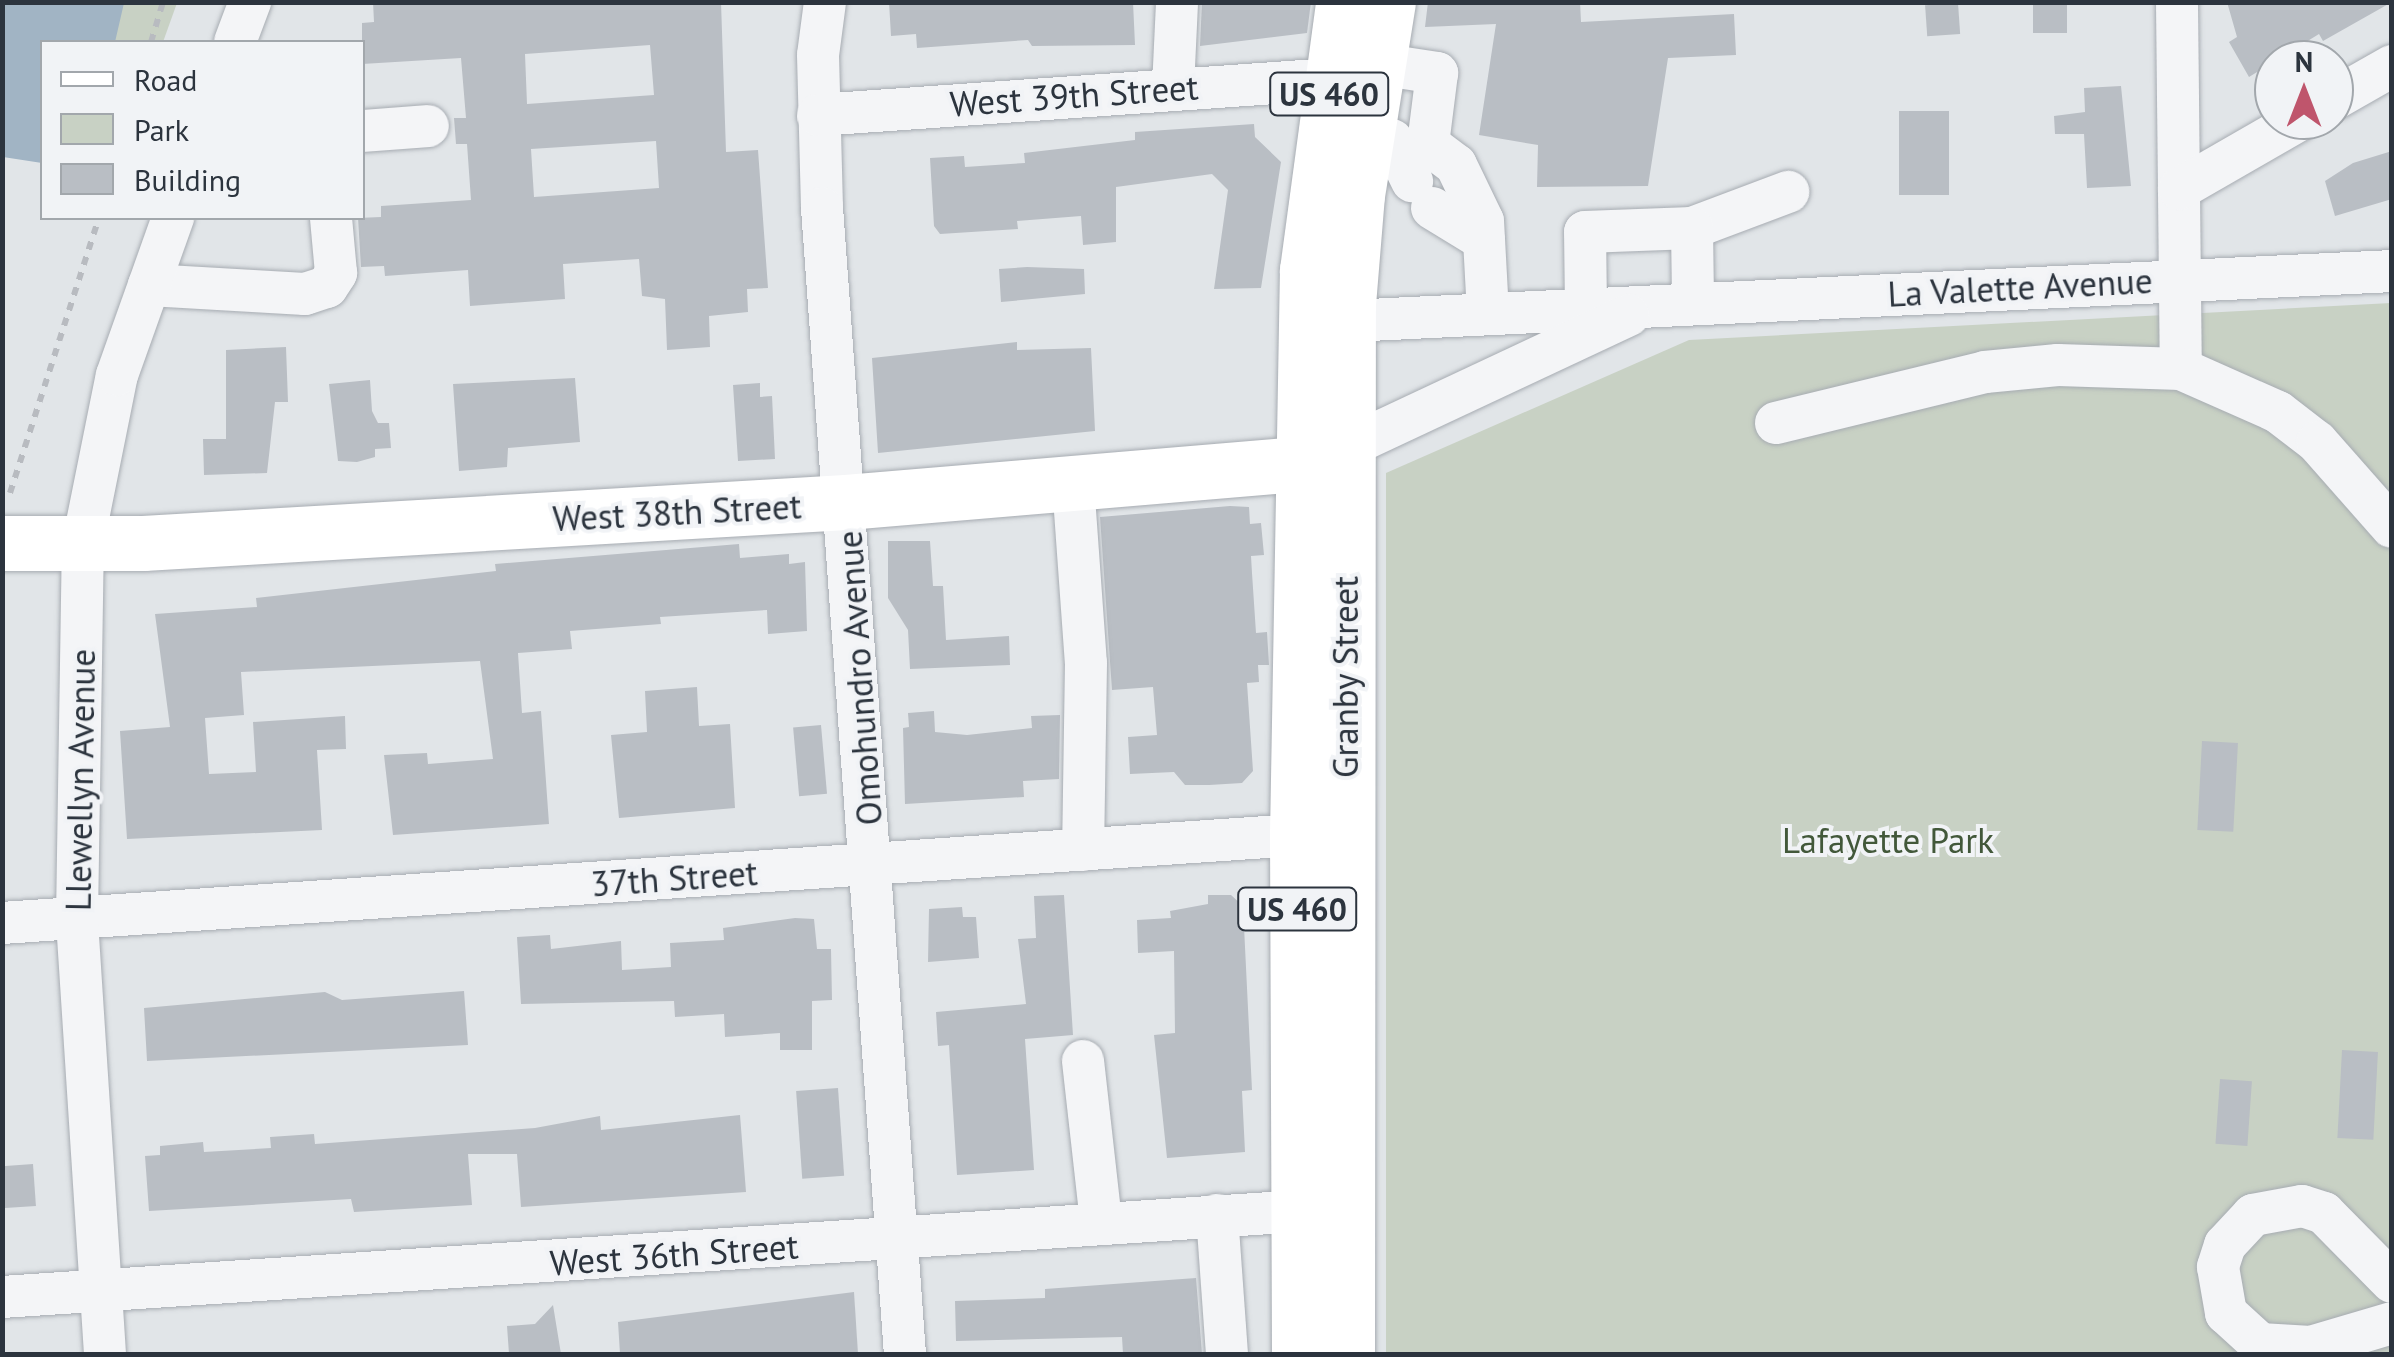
<!DOCTYPE html>
<style>
body{margin:0}
#map{position:relative;width:2394px;height:1357px;overflow:hidden;background:#e1e5e8;font-family:"PT Sans",sans-serif}
div>[style]{position:absolute}
[style*='--x']{left:calc(var(--x)*1px);top:calc(var(--y)*1px);width:calc(var(--w)*1px);rotate:calc(var(--a)*1deg)}
.green>*{inset:0;background:#c8d1c4}
.water>*{inset:0;background:#a1b4c4}
.building>*{inset:0;background:#b9bec4;transform-origin:0 0}
.path>*{height:6px;margin-top:-3px;transform-origin:0;background:repeating-linear-gradient(90deg,#b8bbc0 0 8px,transparent 0 16px)}
.roads{filter:drop-shadow(0 0 2px #a7acb2) drop-shadow(0 0 2px #a7acb2)}
.minor>*{height:42px;margin:-21px;padding:0 21px;transform-origin:21px;border-radius:21px;background:#f4f5f7}
.major>*{height:55px;margin:-27.5px;padding:0 27.5px;transform-origin:27.5px;border-radius:27.5px;background:#fff}
span{translate:-50% -50%;white-space:nowrap;text-align:center;line-height:1.15;-webkit-text-stroke:8px #f1f3f6;paint-order:stroke}
.shield-label span{padding:2px 8px;background:#f1f3f6;border:2px solid;border-radius:8px;-webkit-text-stroke-width:0}
.shield-label{font-size:32px;color:#2c343e;font-weight:700}
.street-label{font-size:35px;color:#2c343e}
.park-label{font-size:35px;color:#42583a}
.frame{position:absolute;inset:0;border:5px solid #2c343e;pointer-events:none}
.legend{position:absolute;left:40px;top:40px;width:325px;height:180px;box-sizing:border-box;background:#f1f3f6;border:2px solid #a2a7ac;margin:0;padding:12px 18px;list-style:none;font-size:30px;color:#2c343e}
.legend li{display:flex;align-items:center;gap:20px;height:50px}
.legend b{width:50px;border:2px solid #a2a7ac}
.north{position:absolute;left:2254px;top:40px;width:100px;height:100px;box-sizing:border-box;background:#f1f3f6;border:2px solid #a2a7ac;border-radius:50%;rotate:0deg;font-size:28px;font-weight:700;line-height:40px;text-align:center;color:#2c343e}
.north::after{content:'';display:block;margin:auto;width:35px;height:45px;background:#bf556c;clip-path:polygon(50% 0,100% 100%,50% 72%,0 100%)}
</style>
<div id="map">
<div class="green">
<div style="clip-path:polygon(2px 3px,177px 3px,163px 42px,42px 42px)"></div>
<div style="clip-path:polygon(2391px 303px,2391px 1354px,1386px 1354px,1386px 473px,1689px 340px)"></div>
</div>
<div class="water">
<div style="clip-path:polygon(3px 2px,124px 3px,115px 42px,42px 42px,42px 163px,3px 157px)"></div>
</div>
<div class="building">
<div style="clip-path:polygon(evenodd,373px 2px,721px 2px,726px 152px,758px 150px,768px 288px,747px 289px,748px 312px,709px 316px,710px 347px,667px 350px,665px 299px,642px 296px,639px 259px,563px 264px,565px 299px,470px 306px,468px 270px,385px 276px,384px 266px,361px 267px,358px 218px,381px 217px,381px 206px,471px 200px,467px 144px,456px 144px,454px 118px,466px 118px,461px 58px,362px 64px,362px 23px,374px 22px,373px 2px,650px 45px,654px 95px,527px 104px,525px 54px,650px 45px,373px 2px,656px 141px,659px 188px,534px 197px,531px 149px,656px 141px)"></div>
<div style="clip-path:polygon(889px 2px,1133px 2px,1135px 45px,1032px 46px,1028px 40px,917px 48px,916px 34px,891px 36px)"></div>
<div style="clip-path:polygon(1202px 2px,1311px 2px,1307px 33px,1200px 46px)"></div>
<div style="clip-path:polygon(1428px 2px,1580px 2px,1581px 22px,1734px 14px,1736px 55px,1668px 58px,1648px 186px,1537px 187px,1538px 145px,1479px 135px,1496px 24px,1425px 27px)"></div>
<div style="left:2033px;top:2px;width:34px;height:31px"></div>
<div style="clip-path:polygon(2227px 2px,2392px 2px,2323px 41px,2319px 34px,2249px 77px,2229px 42px,2237px 37px)"></div>
<div style="left:1958px;top:3px;width:31px;height:33px;rotate:86deg"></div>
<div style="clip-path:polygon(2121px 86px,2131px 186px,2087px 188px,2084px 134px,2055px 134px,2054px 116px,2085px 112px,2084px 88px)"></div>
<div style="left:1899px;top:111px;width:50px;height:84px"></div>
<div style="clip-path:polygon(1254px 124px,1255px 137px,1281px 162px,1261px 288px,1214px 289px,1228px 190px,1212px 174px,1116px 187px,1116px 242px,1083px 245px,1081px 216px,1017px 221px,1018px 229px,940px 234px,934px 226px,930px 158px,964px 156px,965px 167px,1025px 163px,1024px 153px,1135px 140px,1135px 132px)"></div>
<div style="clip-path:polygon(2392px 151px,2392px 199px,2335px 216px,2325px 181px,2353px 163px)"></div>
<div style="clip-path:polygon(1027px 267px,1084px 269px,1085px 294px,1001px 302px,999px 269px)"></div>
<div style="clip-path:polygon(1017px 342px,1017px 350px,1091px 348px,1095px 431px,878px 453px,872px 358px)"></div>
<div style="clip-path:polygon(286px 347px,288px 402px,275px 402px,267px 473px,204px 475px,203px 439px,226px 439px,226px 350px)"></div>
<div style="clip-path:polygon(575px 378px,580px 442px,508px 448px,507px 467px,459px 471px,453px 384px)"></div>
<div style="clip-path:polygon(370px 380px,372px 411px,378px 423px,389px 423px,391px 448px,375px 449px,375px 457px,357px 462px,338px 461px,329px 384px)"></div>
<div style="clip-path:polygon(760px 383px,760px 397px,772px 396px,775px 459px,738px 461px,733px 385px)"></div>
<div style="clip-path:polygon(1230px 506px,1249px 507px,1250px 524px,1261px 523px,1264px 555px,1251px 556px,1252px 573px,1256px 633px,1267px 632px,1269px 665px,1258px 665px,1259px 682px,1247px 683px,1253px 771px,1242px 783px,1209px 785px,1185px 785px,1174px 772px,1130px 774px,1128px 737px,1157px 735px,1153px 687px,1112px 690px,1100px 517px)"></div>
<div style="clip-path:polygon(888px 541px,930px 541px,933px 586px,943px 586px,946px 640px,1009px 636px,1010px 665px,910px 669px,908px 630px,888px 598px)"></div>
<div style="clip-path:polygon(739px 544px,740px 558px,789px 554px,789px 564px,805px 562px,807px 631px,768px 634px,767px 610px,660px 617px,661px 624px,570px 631px,572px 649px,518px 653px,522px 713px,541px 711px,549px 824px,393px 835px,384px 755px,427px 753px,428px 764px,493px 759px,480px 661px,241px 672px,244px 715px,205px 718px,209px 774px,256px 772px,253px 722px,345px 716px,346px 749px,317px 750px,322px 830px,127px 839px,120px 731px,170px 727px,155px 614px,257px 607px,256px 598px,496px 571px,495px 564px)"></div>
<div style="clip-path:polygon(697px 687px,699px 726px,730px 724px,735px 808px,619px 818px,611px 735px,647px 732px,645px 691px)"></div>
<div style="clip-path:polygon(934px 711px,935px 732px,967px 735px,1032px 728px,1031px 716px,1060px 715px,1059px 779px,1023px 781px,1024px 797px,905px 804px,903px 728px,909px 727px,908px 713px)"></div>
<div style="left:821px;top:725px;width:69px;height:28px;rotate:85deg"></div>
<div style="left:2202px;top:741px;width:36px;height:89px;rotate:3deg"></div>
<div style="clip-path:polygon(1064px 895px,1073px 1035px,1025px 1039px,1034px 1170px,957px 1175px,949px 1045px,938px 1046px,936px 1012px,1026px 1004px,1018px 939px,1036px 938px,1034px 896px)"></div>
<div style="clip-path:polygon(1208px 895px,1231px 895px,1243px 906px,1252px 1090px,1242px 1091px,1245px 1152px,1167px 1158px,1154px 1035px,1175px 1033px,1174px 951px,1138px 953px,1137px 920px,1171px 918px,1170px 911px,1208px 904px)"></div>
<div style="clip-path:polygon(962px 907px,963px 917px,976px 917px,979px 958px,928px 962px,929px 909px)"></div>
<div style="clip-path:polygon(795px 918px,814px 919px,817px 949px,831px 949px,832px 1000px,812px 1001px,812px 1050px,780px 1050px,780px 1033px,725px 1037px,724px 1014px,675px 1017px,674px 1001px,521px 1004px,517px 937px,550px 935px,551px 949px,621px 941px,622px 970px,671px 967px,670px 943px,724px 940px,723px 928px)"></div>
<div style="clip-path:polygon(464px 991px,468px 1045px,147px 1061px,144px 1008px,325px 992px,342px 1000px)"></div>
<div style="left:2342px;top:1050px;width:36px;height:88px;rotate:3deg"></div>
<div style="left:2220px;top:1079px;width:32px;height:65px;rotate:4deg"></div>
<div style="left:838px;top:1088px;width:88px;height:42px;rotate:86deg"></div>
<div style="clip-path:polygon(740px 1115px,746px 1192px,521px 1207px,517px 1154px,468px 1154px,472px 1205px,354px 1212px,351px 1199px,149px 1211px,145px 1156px,160px 1155px,160px 1146px,203px 1142px,204px 1152px,271px 1148px,270px 1137px,314px 1134px,315px 1144px,535px 1128px,600px 1116px,601px 1130px)"></div>
<div style="left:33px;top:1164px;width:42px;height:31px;rotate:86deg"></div>
<div style="clip-path:polygon(1196px 1278px,1202px 1354px,1123px 1354px,1122px 1337px,956px 1341px,955px 1301px,1045px 1298px,1045px 1289px)"></div>
<div style="clip-path:polygon(854px 1292px,858px 1354px,620px 1354px,618px 1322px)"></div>
<div style="clip-path:polygon(553px 1305px,561px 1354px,509px 1354px,507px 1326px,535px 1324px)"></div>
</div>
<div class="path">
<div style="--x:151;--y:42;--w:42;--a:-73.3"></div>
<div style="--x:10;--y:493;--w:289;--a:-72.1"></div>
</div>
<div class="roads">
<div class="minor">
<div style="--x:825;--y:2;--w:53;--a:97.5"></div>
<div style="--x:818;--y:55;--w:153;--a:88.5"></div>
<div style="--x:822;--y:208;--w:1149;--a:85.86"></div>
<div style="--x:2177;--y:2;--w:367;--a:89.4"></div>
<div style="--x:235;--y:42;--w:43;--a:-69.4"></div>
<div style="--x:1378;--y:64;--w:60;--a:8.7"></div>
<div style="--x:1437;--y:73;--w:72;--a:97.2"></div>
<div style="--x:1428;--y:144;--w:35;--a:37"></div>
<div style="--x:1456;--y:165;--w:62;--a:64.3"></div>
<div style="--x:1483;--y:221;--w:93;--a:86.9"></div>
<div style="--x:1173;--y:88;--w:86;--a:-87.3"></div>
<div style="--x:2334;--y:99;--w:67;--a:-29.6"></div>
<div style="--x:818;--y:115;--w:514;--a:-4.01"></div>
<div style="--x:362;--y:131;--w:66;--a:-4.3"></div>
<div style="--x:1392;--y:140;--w:46;--a:64"></div>
<div style="--x:2179;--y:189;--w:138;--a:-29.9"></div>
<div style="--x:1432;--y:208;--w:61;--a:31.6"></div>
<div style="--x:1692;--y:228;--w:103;--a:-20.6"></div>
<div style="--x:149;--y:285;--w:156;--a:3.3"></div>
<div style="--x:305;--y:294;--w:23;--a:-18"></div>
<div style="--x:327;--y:287;--w:17;--a:-57"></div>
<div style="--x:336;--y:273;--w:55;--a:-95.2"></div>
<div style="--x:1586;--y:310;--w:78;--a:-90.7"></div>
<div style="--x:1585;--y:232;--w:107;--a:-2.1"></div>
<div style="--x:1692;--y:228;--w:76;--a:89.2"></div>
<div style="--x:1348;--y:321;--w:1045;--a:-2.74"></div>
<div style="--x:1776;--y:423;--w:215;--a:-13.7"></div>
<div style="--x:1985;--y:372;--w:73;--a:-5.5"></div>
<div style="--x:2058;--y:365;--w:123;--a:1.9"></div>
<div style="--x:2181;--y:369;--w:106;--a:23.9"></div>
<div style="--x:2278;--y:412;--w:49;--a:37.6"></div>
<div style="--x:2317;--y:442;--w:113;--a:48.6"></div>
<div style="--x:1347;--y:447;--w:311;--a:-25.1"></div>
<div style="--x:1073;--y:483;--w:180;--a:85.9"></div>
<div style="--x:1086;--y:663;--w:187;--a:90.9"></div>
<div style="--x:2;--y:923;--w:1325;--a:-3.89"></div>
<div style="--x:1083;--y:1061;--w:162;--a:83.6"></div>
<div style="--x:1217;--y:1215;--w:139;--a:85.9"></div>
<div style="--x:2392;--y:1282;--w:97;--a:-134.6"></div>
<div style="--x:2324;--y:1213;--w:23;--a:-162"></div>
<div style="--x:2302;--y:1206;--w:50;--a:169.6"></div>
<div style="--x:2253;--y:1215;--w:41;--a:133"></div>
<div style="--x:2225;--y:1245;--w:23;--a:108"></div>
<div style="--x:2218;--y:1267;--w:47;--a:80.1"></div>
<div style="--x:2226;--y:1313;--w:46;--a:42.4"></div>
<div style="--x:2260;--y:1344;--w:51;--a:3.4"></div>
<div style="--x:2311;--y:1347;--w:84;--a:-16.5"></div>
<div style="--x:2;--y:1297;--w:1330;--a:-3.79"></div>
<div style="--x:105;--y:1354;--w:437;--a:-93.7"></div>
<div style="--x:77;--y:918;--w:375;--a:-89.1"></div>
<div style="--x:83;--y:543;--w:171;--a:-78.6"></div>
<div style="--x:117;--y:375;--w:167;--a:-70.4"></div>
</div>
<div class="major">
<div style="--x:2;--y:543;--w:141;--a:0"></div>
<div style="--x:143;--y:543;--w:704;--a:-3.34"></div>
<div style="--x:846;--y:502;--w:458;--a:-4.8"></div>
<div style="--x:1302;--y:464;--w:34;--a:-21"></div>
<div style="--x:1299;--y:1354;--w:519;--a:-90.22"></div>
<div style="--x:1297;--y:835;--w:565;--a:-88.99"></div>
<div style="--x:1307;--y:270;--w:270;--a:-82.3"></div>
<div style="--x:1347;--y:1354;--w:1050;--a:-89.95"></div>
<div style="--x:1348;--y:304;--w:109;--a:-85.3"></div>
<div style="--x:1357;--y:195;--w:195;--a:-80.9"></div>
</div>
</div>
<div class="shield-label">
<span style="left:1329px;top:94px">US 460</span>
<span style="left:1297px;top:909px">US 460</span>
</div>
<div class="street-label">
<span style="left:1074px;top:95px;rotate:-4deg">West 39th Street</span>
<span style="left:2020px;top:287px;rotate:-3deg">La Valette Avenue</span>
<span style="left:677px;top:512px;rotate:-3deg">West 38th Street</span>
<span style="left:1345px;top:677px;rotate:-90deg">Granby Street</span>
<span style="left:859px;top:678px;rotate:-94deg">Omohundro Avenue</span>
<span style="left:80px;top:780px;rotate:-89deg">Llewellyn Avenue</span>
<span style="left:674px;top:878px;rotate:-4deg">37th Street</span>
<span style="left:674px;top:1254px;rotate:-4deg">West 36th Street</span>
</div>
<div class="park-label">
<span style="left:1888px;top:840px">Lafayette Park</span>
</div>
<div class="frame"></div>
<ul class="legend">
<li><b style="height:12px;background:#fff"></b>Road</li>
<li><b style="height:28px;background:#c8d1c4"></b>Park</li>
<li><b style="height:28px;background:#b9bec4"></b>Building</li>
</ul>
<div class="north">N</div>
</div>
